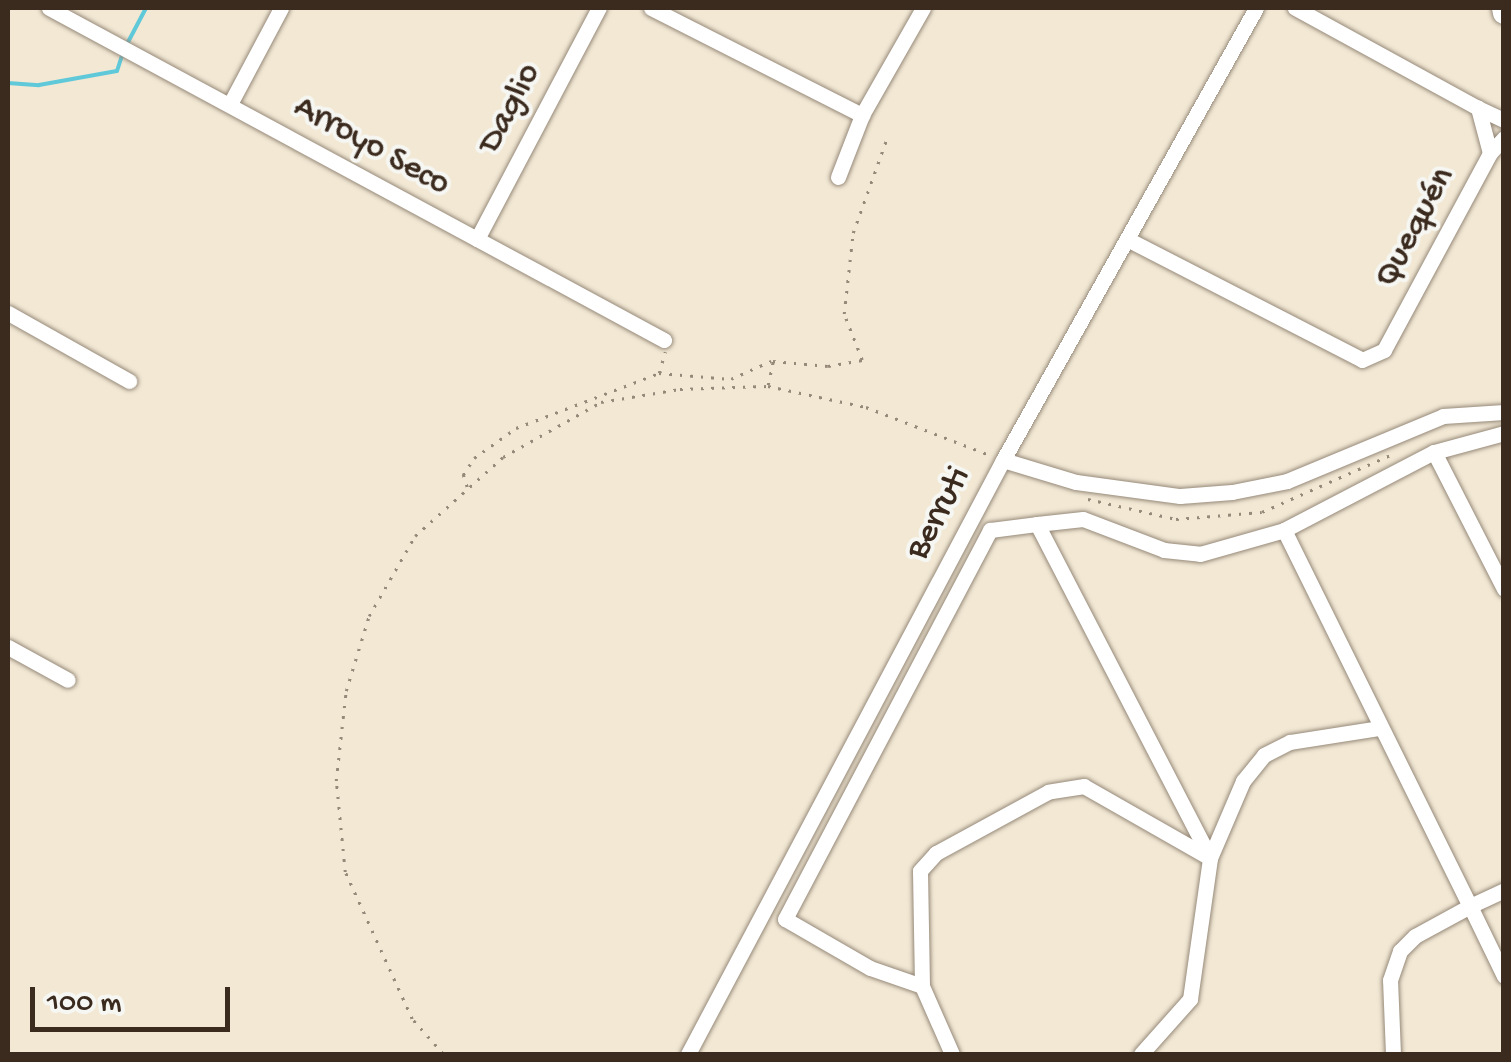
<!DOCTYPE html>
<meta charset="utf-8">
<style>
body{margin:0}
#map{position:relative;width:1511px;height:1062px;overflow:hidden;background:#f2e8d4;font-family:"Gochi Hand",sans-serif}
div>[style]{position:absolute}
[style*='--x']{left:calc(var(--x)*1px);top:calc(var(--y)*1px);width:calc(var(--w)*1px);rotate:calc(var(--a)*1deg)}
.stream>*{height:4px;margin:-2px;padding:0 2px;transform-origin:2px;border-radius:2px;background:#5fc9d9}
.path>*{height:2.5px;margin-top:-1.25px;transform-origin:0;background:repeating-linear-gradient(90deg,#968979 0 2.5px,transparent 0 10.5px)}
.roads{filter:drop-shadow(0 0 2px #968979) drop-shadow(0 0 2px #968979)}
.street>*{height:15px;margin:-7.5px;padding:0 7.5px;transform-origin:7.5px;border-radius:7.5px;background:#fff}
.secondary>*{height:22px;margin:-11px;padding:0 11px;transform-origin:11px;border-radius:11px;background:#fff}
span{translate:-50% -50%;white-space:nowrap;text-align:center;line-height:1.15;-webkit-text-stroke:8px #f6f6f2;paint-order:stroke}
.street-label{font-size:35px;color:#3b2a1e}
.frame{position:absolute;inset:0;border:10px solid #3b2a1e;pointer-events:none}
.scale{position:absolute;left:30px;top:987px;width:200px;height:45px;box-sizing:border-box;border:5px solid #3b2a1e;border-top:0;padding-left:12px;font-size:30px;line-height:35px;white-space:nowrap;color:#3b2a1e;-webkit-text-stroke:8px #f6f6f2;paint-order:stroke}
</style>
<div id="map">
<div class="stream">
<div style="--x:127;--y:44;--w:41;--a:-62.2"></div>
<div style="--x:8;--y:83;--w:31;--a:4"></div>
<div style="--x:39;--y:85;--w:79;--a:-10.2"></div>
<div style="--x:117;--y:71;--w:19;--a:-72"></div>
</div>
<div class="path">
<div style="--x:659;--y:373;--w:72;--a:4.8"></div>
<div style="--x:731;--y:379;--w:44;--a:-24.2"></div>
<div style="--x:768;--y:385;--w:25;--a:-78"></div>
<div style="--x:773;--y:361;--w:55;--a:5.2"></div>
<div style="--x:828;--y:366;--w:35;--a:-10"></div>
<div style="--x:862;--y:360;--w:49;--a:-111.4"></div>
<div style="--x:844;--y:314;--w:81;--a:-83.7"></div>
<div style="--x:853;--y:233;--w:101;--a:-70.3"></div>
<div style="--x:467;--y:487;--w:13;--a:-108"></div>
<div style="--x:463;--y:475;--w:20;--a:-57"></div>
<div style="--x:474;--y:458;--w:52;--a:-35.5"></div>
<div style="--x:516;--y:428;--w:153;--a:-21"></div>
<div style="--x:659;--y:373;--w:22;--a:-74"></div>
<div style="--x:1088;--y:499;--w:90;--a:12.8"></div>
<div style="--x:1176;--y:519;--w:86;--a:-4.7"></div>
<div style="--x:1262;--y:512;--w:145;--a:-23.9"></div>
<div style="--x:443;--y:1054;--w:47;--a:-131.5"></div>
<div style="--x:412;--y:1019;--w:162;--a:-114.5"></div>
<div style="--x:345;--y:872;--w:91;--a:-95.6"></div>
<div style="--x:336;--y:781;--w:91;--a:-83.7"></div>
<div style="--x:346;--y:691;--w:78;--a:-73"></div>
<div style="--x:369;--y:616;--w:92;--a:-60.1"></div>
<div style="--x:415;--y:536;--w:118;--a:-41.9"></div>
<div style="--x:503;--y:457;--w:112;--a:-29.3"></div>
<div style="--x:601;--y:402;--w:80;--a:-9.3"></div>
<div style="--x:680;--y:389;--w:88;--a:-2"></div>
<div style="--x:768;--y:386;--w:100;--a:12.1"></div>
<div style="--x:866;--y:407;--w:133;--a:21.2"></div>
</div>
<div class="roads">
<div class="street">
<div style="--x:49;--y:8;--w:699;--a:28.36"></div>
<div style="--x:651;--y:8;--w:237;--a:26.9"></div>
<div style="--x:230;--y:104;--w:109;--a:-62"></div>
<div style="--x:1478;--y:108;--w:29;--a:25"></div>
<div style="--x:1490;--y:153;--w:21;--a:-47"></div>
<div style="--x:838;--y:177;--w:66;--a:-68.8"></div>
<div style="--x:862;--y:115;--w:123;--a:-60.3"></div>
<div style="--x:477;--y:239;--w:261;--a:-62.2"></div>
<div style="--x:1129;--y:240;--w:262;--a:27.2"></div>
<div style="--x:1362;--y:360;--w:24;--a:-24"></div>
<div style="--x:1384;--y:350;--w:224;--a:-61.7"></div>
<div style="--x:1490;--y:153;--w:47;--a:-104.9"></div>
<div style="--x:1478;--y:108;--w:209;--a:-151.3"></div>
<div style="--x:8;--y:313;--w:139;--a:29.3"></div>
<div style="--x:1434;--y:452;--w:73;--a:-15.2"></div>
<div style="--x:1003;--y:460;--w:76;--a:16.8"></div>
<div style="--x:1076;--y:482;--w:105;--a:7.7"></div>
<div style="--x:1180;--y:496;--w:52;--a:-4.4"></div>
<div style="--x:1232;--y:492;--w:56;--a:-11.3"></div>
<div style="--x:1287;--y:481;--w:169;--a:-22.6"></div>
<div style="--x:1443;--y:416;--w:61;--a:-3.8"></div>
<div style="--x:1037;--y:524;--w:46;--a:-6.2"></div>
<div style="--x:1083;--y:519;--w:87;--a:20.9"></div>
<div style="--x:1164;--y:550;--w:36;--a:6"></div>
<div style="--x:1200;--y:554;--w:87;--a:-15.9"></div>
<div style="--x:1284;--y:530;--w:169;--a:-27.5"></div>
<div style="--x:1434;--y:452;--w:154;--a:62.9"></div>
<div style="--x:1284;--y:530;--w:419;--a:63.7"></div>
<div style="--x:1470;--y:906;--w:38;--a:-25"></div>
<div style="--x:8;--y:647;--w:68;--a:28.8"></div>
<div style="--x:922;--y:986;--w:55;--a:-160.9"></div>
<div style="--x:870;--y:968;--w:98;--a:-150"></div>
<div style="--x:785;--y:919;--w:440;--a:-62.2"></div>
<div style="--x:990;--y:530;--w:47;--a:-7.3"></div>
<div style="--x:1037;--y:524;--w:376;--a:62.6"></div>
<div style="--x:1210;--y:858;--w:145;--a:-150.3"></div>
<div style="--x:1084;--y:786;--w:36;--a:171"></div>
<div style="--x:1048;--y:792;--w:128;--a:151.4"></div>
<div style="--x:936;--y:853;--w:24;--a:132"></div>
<div style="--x:920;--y:871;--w:115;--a:89"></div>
<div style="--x:922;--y:986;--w:74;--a:66.2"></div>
<div style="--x:688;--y:1054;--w:672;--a:-62.06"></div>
<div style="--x:1003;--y:460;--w:518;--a:-60.76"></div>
<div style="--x:1141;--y:1054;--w:74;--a:-48.3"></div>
<div style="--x:1190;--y:999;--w:142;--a:-81.9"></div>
<div style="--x:1210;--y:858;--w:84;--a:-66.8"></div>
<div style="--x:1243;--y:781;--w:33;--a:-51"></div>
<div style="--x:1264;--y:755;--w:29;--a:-27"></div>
<div style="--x:1290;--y:742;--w:90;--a:-8.9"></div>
<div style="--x:1393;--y:1054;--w:74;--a:-92.3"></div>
<div style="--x:1390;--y:980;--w:31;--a:-71"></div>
<div style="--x:1400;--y:951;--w:21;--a:-45"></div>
<div style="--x:1415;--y:936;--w:63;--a:-28.6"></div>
<div style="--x:1470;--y:906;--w:78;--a:64.1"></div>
</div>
<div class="secondary">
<div style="--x:1503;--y:8;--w:5;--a:79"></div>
</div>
</div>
<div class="street-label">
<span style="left:511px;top:109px;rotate:-62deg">Daglio</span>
<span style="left:371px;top:147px;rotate:29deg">Arroyo Seco</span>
<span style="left:1416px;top:228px;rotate:-62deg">Quequén</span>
<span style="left:940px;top:514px;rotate:-62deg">Berruti</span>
</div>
<div class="frame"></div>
<div class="scale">100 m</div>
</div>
